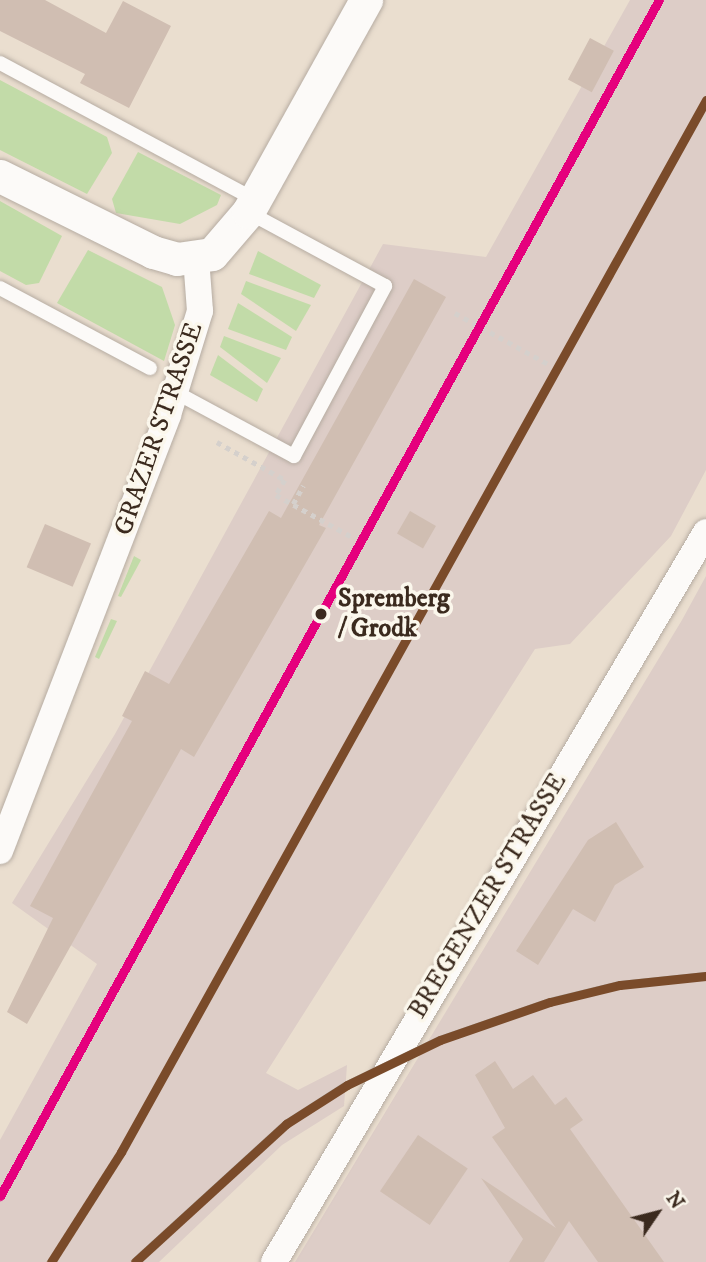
<!DOCTYPE html>
<style>
body{margin:0}
#map{position:relative;width:706px;height:1262px;overflow:hidden;background:#eadecf;font-family:"IM FELL DW Pica",serif}
div>[style]{position:absolute}
[style*='--x']{left:calc(var(--x)*1px);top:calc(var(--y)*1px);width:calc(var(--w)*1px);rotate:calc(var(--a)*1deg)}
.industrial>*{inset:0;background:#ddcdc7}
.green>*{inset:0;background:#c2dba8}
.building>*{inset:0;background:#d0beb2;transform-origin:0 0}
.path>*{height:4.5px;margin-top:-2.25px;transform-origin:0;background:repeating-linear-gradient(90deg,#d5d0cc 0 5px,transparent 0 10px)}
.roads{filter:drop-shadow(0 0 2px #b6aca2) drop-shadow(0 0 2px #b6aca2)}
.service>*{height:14px;margin:-7px;padding:0 7px;transform-origin:7px;border-radius:7px;background:#fcfaf8}
.minor>*{height:26px;margin:-13px;padding:0 13px;transform-origin:13px;border-radius:13px;background:#fcfaf8}
.tertiary>*{height:33px;margin:-16.5px;padding:0 16.5px;transform-origin:16.5px;border-radius:16.5px;background:#fcfaf8}
.rail>*{height:8px;margin-top:-4px;transform-origin:0;background:repeating-linear-gradient(90deg,#fbf7ec 0 16px,#b6b3af 0 32px);box-sizing:border-box;border-block:2px solid #b6b3af}
.rail-1>*{height:9px;margin:-4.5px;padding:0 4.5px;transform-origin:4.5px;border-radius:4.5px;background:#e5007d}
.rail-2>*{height:9px;margin:-4.5px;padding:0 4.5px;transform-origin:4.5px;border-radius:4.5px;background:#7a4b2a}
.dots>*{width:19px;height:19px;translate:-50% -50%;box-sizing:border-box;border:4px solid #fbf7ec;border-radius:50%}
span{translate:-50% -50%;white-space:nowrap;text-align:center;line-height:1.15;-webkit-text-stroke:7px #fbf7ec;paint-order:stroke}
.street-label{font-size:26px;color:#3b2a1e}
.stop-label{font-size:26px;color:#3b2a1e;font-weight:700}
.left{translate:0 -50%;text-align:left}
.north{position:absolute;left:622px;top:1178px;width:70px;height:70px;-webkit-text-stroke:5px #fbf7ec;paint-order:stroke;rotate:55deg;font-size:19px;font-weight:700;line-height:28px;text-align:center;color:#3b2a1e}
.north::after{content:'';display:block;margin:auto;width:24px;height:32px;background:#3b2a1e;clip-path:polygon(50% 0,100% 100%,50% 72%,0 100%)}
</style>
<div id="map">
<div class="industrial">
<div style="clip-path:polygon(630px 0,706px 0,706px 470px,671px 536px,570px 644px,535px 649px,266px 1073px,298px 1090px,347px 1065px,344px 1106px,282px 1145px,159px 1262px,0 1262px,0 1140px,97px 964px,12px 903px,115px 734px,383px 244px,486px 257px)"></div>
<div style="clip-path:polygon(706px 576px,706px 1262px,295px 1262px,682px 620px)"></div>
</div>
<div class="green">
<div style="clip-path:polygon(0 80px,107px 137px,112px 153px,87px 194px,0 150px)"></div>
<div style="clip-path:polygon(138px 152px,221px 195px,217px 205px,180px 224px,116px 213px,112px 199px)"></div>
<div style="clip-path:polygon(0 201px,62px 236px,39px 283px,26px 285px,0 271px)"></div>
<div style="clip-path:polygon(88px 250px,162px 287px,175px 325px,164px 361px,57px 303px)"></div>
<div style="clip-path:polygon(258px 251px,321px 285px,314px 298px,249px 274px)"></div>
<div style="clip-path:polygon(246px 281px,311px 305px,296px 331px,241px 294px)"></div>
<div style="clip-path:polygon(238px 303px,292px 337px,286px 350px,228px 329px)"></div>
<div style="clip-path:polygon(224px 336px,281px 358px,267px 383px,220px 347px)"></div>
<div style="clip-path:polygon(218px 355px,263px 389px,257px 402px,210px 375px)"></div>
<div style="clip-path:polygon(134px 556px,141px 560px,121px 597px,118px 596px)"></div>
<div style="clip-path:polygon(111px 619px,117px 621px,99px 659px,95px 657px)"></div>
</div>
<div class="building">
<div style="clip-path:polygon(0 0,45px 0,106px 33px,123px 1px,171px 26px,129px 108px,80px 83px,85px 74px,0 31px)"></div>
<div style="left:590px;top:38px;width:27px;height:47px;rotate:28deg"></div>
<div style="clip-path:polygon(414px 279px,446px 297px,319px 525px,326px 528px,194px 757px,181px 749px,27px 1024px,7px 1012px,53px 918px,30px 906px,132px 721px,122px 716px,145px 671px,169px 684px,269px 511px,281px 518px)"></div>
<div style="left:410px;top:511px;width:30px;height:26px;rotate:30deg"></div>
<div style="left:45px;top:524px;width:50px;height:47px;rotate:23deg"></div>
<div style="clip-path:polygon(616px 822px,644px 867px,615px 885px,595px 922px,573px 909px,538px 965px,516px 951px,588px 840px)"></div>
<div style="clip-path:polygon(495px 1061px,513px 1089px,533px 1075px,555px 1105px,566px 1097px,583px 1120px,570px 1129px,664px 1262px,598px 1262px,569px 1221px,544px 1262px,509px 1262px,523px 1239px,481px 1178px,556px 1228px,492px 1137px,505px 1128px,475px 1075px)"></div>
<div style="left:418px;top:1135px;width:60px;height:68px;rotate:34deg"></div>
</div>
<div class="path">
<div style="--x:455;--y:313;--w:106;--a:28.7"></div>
<div style="--x:217;--y:442;--w:78;--a:29.2"></div>
<div style="--x:285;--y:480;--w:17;--a:121"></div>
<div style="--x:276;--y:495;--w:87;--a:28.9"></div>
<div style="--x:293;--y:504;--w:21;--a:-61"></div>
</div>
<div class="roads">
<div class="service">
<div style="--x:0;--y:63;--w:289;--a:28.2"></div>
<div style="--x:0;--y:288;--w:170;--a:28.1"></div>
<div style="--x:175;--y:392;--w:135;--a:28.3"></div>
<div style="--x:294;--y:456;--w:193;--a:-61.8"></div>
<div style="--x:385;--y:286;--w:156;--a:-151.6"></div>
</div>
<div class="minor">
<div style="--x:0;--y:851;--w:467;--a:-68.9"></div>
<div style="--x:168;--y:415;--w:109;--a:-72.9"></div>
<div style="--x:200;--y:311;--w:53;--a:-94.3"></div>
<div style="--x:274;--y:1262;--w:848;--a:-59.38"></div>
</div>
<div class="tertiary">
<div style="--x:0;--y:176;--w:171;--a:26.4"></div>
<div style="--x:153;--y:252;--w:25;--a:16"></div>
<div style="--x:177;--y:259;--w:35;--a:-8"></div>
<div style="--x:212;--y:254;--w:55;--a:-49.4"></div>
<div style="--x:248;--y:212;--w:243;--a:-60.9"></div>
</div>
</div>
<div class="rail">
<div style="--x:135;--y:1262;--w:205;--a:-42.4"></div>
<div style="--x:286;--y:1124;--w:72;--a:-32.6"></div>
<div style="--x:347;--y:1085;--w:103;--a:-25.8"></div>
<div style="--x:440;--y:1040;--w:116;--a:-19.1"></div>
<div style="--x:550;--y:1002;--w:72;--a:-13.7"></div>
<div style="--x:620;--y:985;--w:86;--a:-6"></div>
</div>
<div class="rail-1">
<div style="--x:0;--y:1196;--w:1366;--a:-61.15"></div>
</div>
<div class="rail-2">
<div style="--x:51;--y:1262;--w:130;--a:-57.5"></div>
<div style="--x:121;--y:1152;--w:1204;--a:-60.92"></div>
<div style="--x:135;--y:1262;--w:205;--a:-42.4"></div>
<div style="--x:286;--y:1124;--w:72;--a:-32.6"></div>
<div style="--x:347;--y:1085;--w:103;--a:-25.8"></div>
<div style="--x:440;--y:1040;--w:116;--a:-19.1"></div>
<div style="--x:550;--y:1002;--w:72;--a:-13.7"></div>
<div style="--x:620;--y:985;--w:86;--a:-6"></div>
</div>
<div class="dots">
<div style="left:321px;top:614px;background:#3b2a1e"></div>
</div>
<div class="street-label">
<span style="left:159px;top:429px;rotate:-71deg">GRAZER STRASSE</span>
<span style="left:488px;top:896px;rotate:-59deg">BREGENZER STRASSE</span>
</div>
<div class="stop-label">
<span class="left" style="left:338px;top:614px">Spremberg<br>/ Grodk</span>
</div>
<div class="north">N</div>
</div>
